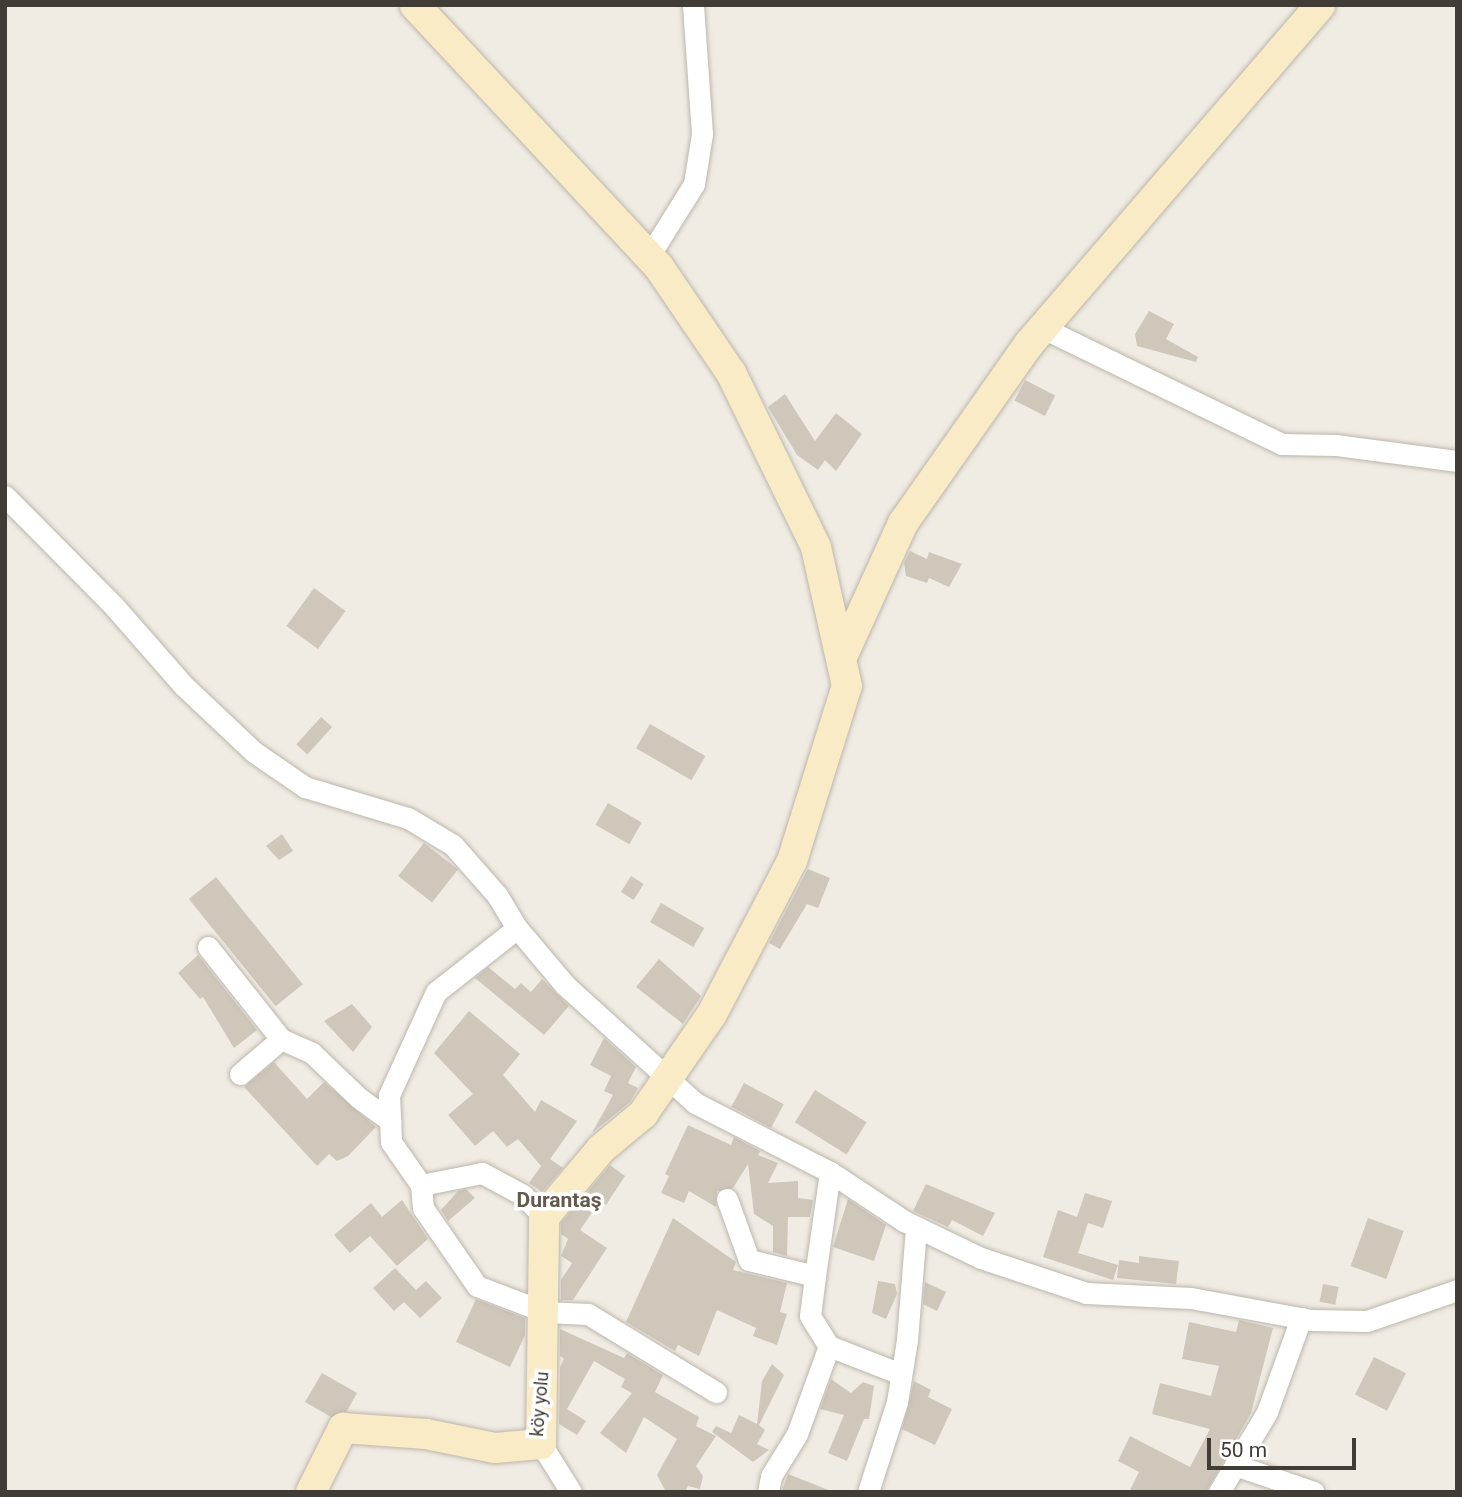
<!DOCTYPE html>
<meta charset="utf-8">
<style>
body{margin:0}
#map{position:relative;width:1462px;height:1497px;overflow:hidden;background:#f0ece4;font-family:Roboto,sans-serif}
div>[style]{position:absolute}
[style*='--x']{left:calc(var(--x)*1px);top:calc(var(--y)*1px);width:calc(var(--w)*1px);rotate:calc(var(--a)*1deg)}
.building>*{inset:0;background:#d0c7bb;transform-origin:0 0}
.roads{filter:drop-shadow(0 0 2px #bdb6ab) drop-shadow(0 0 2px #bdb6ab)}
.street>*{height:21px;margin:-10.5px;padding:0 10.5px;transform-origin:10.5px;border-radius:10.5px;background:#fff}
.secondary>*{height:30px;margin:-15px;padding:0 15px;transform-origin:15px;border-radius:15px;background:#f8ebc6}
span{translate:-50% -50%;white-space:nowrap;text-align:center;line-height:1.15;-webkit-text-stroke:7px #fff;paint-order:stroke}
.street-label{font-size:18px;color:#413c35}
.quarter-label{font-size:21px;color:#635a4d;font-weight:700}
.frame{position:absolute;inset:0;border:7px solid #413c35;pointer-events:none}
.scale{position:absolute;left:1207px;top:1438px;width:149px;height:32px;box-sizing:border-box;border:4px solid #413c35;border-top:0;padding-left:9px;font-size:21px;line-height:24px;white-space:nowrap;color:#413c35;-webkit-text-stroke:5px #fff;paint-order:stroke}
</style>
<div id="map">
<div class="building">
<div style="clip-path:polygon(1149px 311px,1174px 324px,1166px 339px,1198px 357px,1196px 362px,1137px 346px,1135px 334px)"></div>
<div style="left:1025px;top:380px;width:34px;height:23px;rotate:27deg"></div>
<div style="clip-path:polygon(785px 394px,815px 441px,836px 413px,862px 434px,836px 471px,825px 460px,818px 470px,797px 455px,768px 407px)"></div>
<div style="clip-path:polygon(910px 551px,927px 559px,929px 552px,962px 564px,949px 587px,929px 578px,927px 583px,906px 576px,904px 563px)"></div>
<div style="left:314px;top:588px;width:39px;height:47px;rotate:36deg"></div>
<div style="left:321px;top:717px;width:15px;height:37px;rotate:42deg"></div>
<div style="left:650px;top:724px;width:64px;height:28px;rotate:30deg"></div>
<div style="left:608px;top:803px;width:39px;height:25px;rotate:30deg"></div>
<div style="clip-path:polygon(282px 834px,293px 851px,279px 860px,266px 846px)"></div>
<div style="left:424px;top:843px;width:43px;height:42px;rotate:38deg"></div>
<div style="clip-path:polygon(808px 869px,830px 878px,818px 908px,807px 904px,780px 949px,769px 943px)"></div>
<div style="left:631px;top:876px;width:15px;height:19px;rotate:32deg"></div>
<div style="left:216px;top:877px;width:138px;height:35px;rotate:51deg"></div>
<div style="left:661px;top:903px;width:50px;height:22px;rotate:30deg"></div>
<div style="clip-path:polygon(198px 955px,257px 1030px,234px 1048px,203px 997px,200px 999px,178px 973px)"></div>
<div style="clip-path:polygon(659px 959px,701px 996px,683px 1024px,636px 987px)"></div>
<div style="clip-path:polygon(488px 967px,515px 989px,521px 983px,531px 992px,542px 979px,569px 1006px,544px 1035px,475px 978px)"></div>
<div style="clip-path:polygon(352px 1004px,372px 1027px,353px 1052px,324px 1021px)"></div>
<div style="clip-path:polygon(469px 1011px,520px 1054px,503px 1075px,535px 1112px,541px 1100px,577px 1121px,550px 1159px,563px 1168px,542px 1192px,529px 1183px,541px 1166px,518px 1139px,507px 1147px,493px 1131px,475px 1146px,448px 1115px,473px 1094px,434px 1053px)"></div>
<div style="clip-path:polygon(604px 1038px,636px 1067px,628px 1083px,638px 1088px,630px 1102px,592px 1133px,613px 1095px,604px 1091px,611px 1076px,590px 1065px)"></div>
<div style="clip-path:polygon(274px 1062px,307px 1099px,324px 1082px,376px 1127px,348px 1156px,337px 1161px,329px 1154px,317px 1166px,244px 1087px)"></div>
<div style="left:744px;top:1083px;width:45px;height:27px;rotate:28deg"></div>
<div style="left:815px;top:1090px;width:61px;height:38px;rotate:32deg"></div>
<div style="clip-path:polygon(688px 1125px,731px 1145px,734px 1137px,760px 1151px,758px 1155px,778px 1163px,768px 1183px,798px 1181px,798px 1198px,813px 1200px,810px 1217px,788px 1217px,787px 1256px,773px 1252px,773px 1226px,754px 1214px,748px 1164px,733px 1188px,717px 1191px,716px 1207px,689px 1191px,684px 1203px,661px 1193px,669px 1176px,665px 1174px)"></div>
<div style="clip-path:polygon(610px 1165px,625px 1176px,606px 1205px,600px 1201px,580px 1230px,607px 1248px,573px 1300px,561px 1300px,561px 1280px,572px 1263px,561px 1256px,568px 1239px,561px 1234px,561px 1223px)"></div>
<div style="clip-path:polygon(926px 1184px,995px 1213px,983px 1236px,952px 1220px,948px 1227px,913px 1211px)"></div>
<div style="clip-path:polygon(466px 1189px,475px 1198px,448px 1221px,441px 1210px,458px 1191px)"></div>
<div style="clip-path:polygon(1085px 1193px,1112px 1201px,1103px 1228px,1088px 1223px,1078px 1253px,1118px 1265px,1113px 1280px,1043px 1257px,1058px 1210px,1077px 1217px)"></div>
<div style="clip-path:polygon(848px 1199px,886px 1225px,874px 1261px,833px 1247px)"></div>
<div style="clip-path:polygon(402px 1200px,428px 1239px,397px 1266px,370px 1236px,350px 1253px,334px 1235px,371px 1203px,382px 1217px)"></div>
<div style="clip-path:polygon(673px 1218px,736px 1262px,733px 1270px,787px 1283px,780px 1312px,787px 1314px,777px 1345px,753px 1336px,756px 1328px,717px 1310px,699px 1356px,678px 1345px,675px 1351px,626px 1322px)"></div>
<div style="left:1368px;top:1218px;width:38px;height:51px;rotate:20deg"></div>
<div style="clip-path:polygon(1139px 1256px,1179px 1261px,1176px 1284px,1117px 1278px,1119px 1260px,1139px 1263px)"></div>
<div style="clip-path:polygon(395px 1268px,416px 1290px,426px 1281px,442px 1298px,420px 1318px,404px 1302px,394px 1311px,373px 1288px)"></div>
<div style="clip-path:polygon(878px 1281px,895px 1284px,897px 1294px,886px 1319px,872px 1313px)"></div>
<div style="clip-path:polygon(925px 1282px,946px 1292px,937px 1311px,923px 1304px)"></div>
<div style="left:1323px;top:1284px;width:16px;height:18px;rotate:11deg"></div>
<div style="clip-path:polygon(476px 1299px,525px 1318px,525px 1335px,510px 1367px,456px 1342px)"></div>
<div style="clip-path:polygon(1239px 1320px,1273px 1328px,1251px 1413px,1206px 1492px,1129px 1492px,1139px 1472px,1118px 1461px,1130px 1436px,1190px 1467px,1210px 1429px,1152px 1414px,1160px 1383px,1211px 1396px,1219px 1366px,1182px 1359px,1189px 1322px,1236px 1332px)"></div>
<div style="clip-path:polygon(560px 1329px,624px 1358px,627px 1353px,663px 1375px,655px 1392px,699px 1417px,696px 1426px,716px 1436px,696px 1466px,703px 1476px,700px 1489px,688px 1486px,685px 1492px,666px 1492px,657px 1475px,677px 1439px,644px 1417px,626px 1453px,600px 1433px,632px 1393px,621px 1387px,625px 1379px,594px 1361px,567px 1409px,586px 1421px,577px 1435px,559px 1424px,560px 1367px,564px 1359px,560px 1356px)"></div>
<div style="left:1374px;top:1357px;width:36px;height:42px;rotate:27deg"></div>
<div style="clip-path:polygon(772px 1364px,784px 1375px,759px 1425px,765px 1430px,757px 1444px,769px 1450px,753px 1462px,712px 1432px,716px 1426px,731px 1433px,739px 1415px,757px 1424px,762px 1381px)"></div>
<div style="clip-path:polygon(322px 1373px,357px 1393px,347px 1411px,331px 1417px,305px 1402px)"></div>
<div style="clip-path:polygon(831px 1379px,851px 1393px,863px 1382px,874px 1386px,869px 1419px,864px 1419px,847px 1461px,828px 1453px,844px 1415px,820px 1409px)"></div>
<div style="clip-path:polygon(914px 1381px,931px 1390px,928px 1397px,952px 1409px,935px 1445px,902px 1429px)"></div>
<div style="clip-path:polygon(788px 1474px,831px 1491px,831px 1492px,782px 1491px)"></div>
</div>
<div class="roads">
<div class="street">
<div style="--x:649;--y:256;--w:85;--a:-58"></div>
<div style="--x:694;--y:184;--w:51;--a:-80.9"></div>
<div style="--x:702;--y:134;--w:129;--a:-94"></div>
<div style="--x:1043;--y:328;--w:266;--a:25.9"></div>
<div style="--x:1282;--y:444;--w:54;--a:1.1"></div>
<div style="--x:1336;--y:445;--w:122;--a:7.5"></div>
<div style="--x:5;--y:496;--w:153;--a:45.3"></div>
<div style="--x:113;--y:605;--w:108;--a:48.8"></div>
<div style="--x:184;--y:686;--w:96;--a:43.3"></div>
<div style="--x:254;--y:752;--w:62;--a:34.5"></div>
<div style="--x:305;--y:787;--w:108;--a:16.8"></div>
<div style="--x:408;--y:818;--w:52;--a:31"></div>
<div style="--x:453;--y:845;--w:67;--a:48.7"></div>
<div style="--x:497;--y:895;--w:39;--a:59"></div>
<div style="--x:208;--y:947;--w:117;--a:51.6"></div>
<div style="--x:281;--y:1039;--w:34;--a:24"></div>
<div style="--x:312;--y:1053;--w:65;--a:43.8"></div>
<div style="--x:359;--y:1098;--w:39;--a:36"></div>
<div style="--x:240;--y:1074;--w:54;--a:-40.5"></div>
<div style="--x:421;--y:1185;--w:23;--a:85"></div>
<div style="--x:423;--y:1208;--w:95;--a:55.3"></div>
<div style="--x:477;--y:1286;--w:73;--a:20.9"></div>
<div style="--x:545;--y:1312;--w:43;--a:2.7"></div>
<div style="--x:588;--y:1314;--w:150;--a:31.4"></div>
<div style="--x:727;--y:1199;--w:65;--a:70.2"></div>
<div style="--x:749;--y:1260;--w:68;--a:13.6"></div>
<div style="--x:815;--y:1276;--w:40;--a:97.1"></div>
<div style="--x:810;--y:1316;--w:36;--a:58"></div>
<div style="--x:544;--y:1217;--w:30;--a:-134"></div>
<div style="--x:523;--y:1195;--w:47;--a:-151.8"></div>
<div style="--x:482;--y:1173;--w:62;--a:168.9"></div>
<div style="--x:421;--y:1185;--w:52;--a:-124.9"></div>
<div style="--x:391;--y:1142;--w:47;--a:-92.4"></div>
<div style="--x:389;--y:1095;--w:113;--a:-65.5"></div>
<div style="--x:436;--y:992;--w:103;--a:-38.3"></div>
<div style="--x:517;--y:928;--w:75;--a:49.9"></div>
<div style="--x:565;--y:985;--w:176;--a:42.2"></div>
<div style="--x:695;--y:1103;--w:152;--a:27.1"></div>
<div style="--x:830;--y:1172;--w:89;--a:33.5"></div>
<div style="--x:904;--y:1221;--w:85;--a:25.7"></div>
<div style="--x:981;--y:1258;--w:111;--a:18.4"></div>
<div style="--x:1086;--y:1293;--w:105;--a:2.7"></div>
<div style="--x:1191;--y:1298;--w:122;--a:10.4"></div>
<div style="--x:1311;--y:1320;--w:56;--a:1"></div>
<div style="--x:1367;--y:1321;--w:95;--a:-19"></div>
<div style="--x:815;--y:1276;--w:105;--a:-81.8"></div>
<div style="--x:541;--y:1444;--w:57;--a:58"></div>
<div style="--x:1235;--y:1465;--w:83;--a:18.9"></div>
<div style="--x:768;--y:1492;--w:16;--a:-79"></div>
<div style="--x:771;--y:1476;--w:49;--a:-58.2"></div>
<div style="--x:797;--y:1434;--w:94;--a:-70"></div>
<div style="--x:829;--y:1346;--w:77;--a:21.3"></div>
<div style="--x:868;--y:1492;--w:95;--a:-72.1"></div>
<div style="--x:897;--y:1402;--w:63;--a:-80.8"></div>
<div style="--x:907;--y:1340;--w:113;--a:-85.4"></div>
<div style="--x:1219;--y:1492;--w:93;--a:-59"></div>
<div style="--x:1267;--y:1412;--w:100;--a:-70.1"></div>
</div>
<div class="secondary">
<div style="--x:842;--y:657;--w:147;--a:-65.5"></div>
<div style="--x:903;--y:523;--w:219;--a:-54.9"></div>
<div style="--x:1029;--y:344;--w:447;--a:-49.3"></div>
<div style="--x:311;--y:1492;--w:72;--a:-63.4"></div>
<div style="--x:343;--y:1428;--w:83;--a:4.1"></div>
<div style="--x:426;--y:1434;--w:70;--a:11.5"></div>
<div style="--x:495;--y:1448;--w:46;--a:-5"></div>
<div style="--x:541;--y:1444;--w:227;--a:-89.2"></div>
<div style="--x:544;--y:1217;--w:89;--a:-50"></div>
<div style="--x:601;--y:1149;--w:55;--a:-39.8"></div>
<div style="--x:643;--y:1114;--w:121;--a:-55.4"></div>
<div style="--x:712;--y:1014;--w:173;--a:-62.4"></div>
<div style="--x:792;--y:861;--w:183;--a:-72.6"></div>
<div style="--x:847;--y:686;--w:142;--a:-102.6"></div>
<div style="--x:816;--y:547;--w:194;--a:-116"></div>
<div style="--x:731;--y:373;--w:128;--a:-124.2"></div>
<div style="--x:659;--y:267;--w:358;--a:-133"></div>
</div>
</div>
<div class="street-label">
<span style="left:540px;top:1404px;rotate:-85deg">köy yolu</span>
</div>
<div class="quarter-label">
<span style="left:559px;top:1200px">Durantaş</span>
</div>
<div class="frame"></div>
<div class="scale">50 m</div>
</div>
